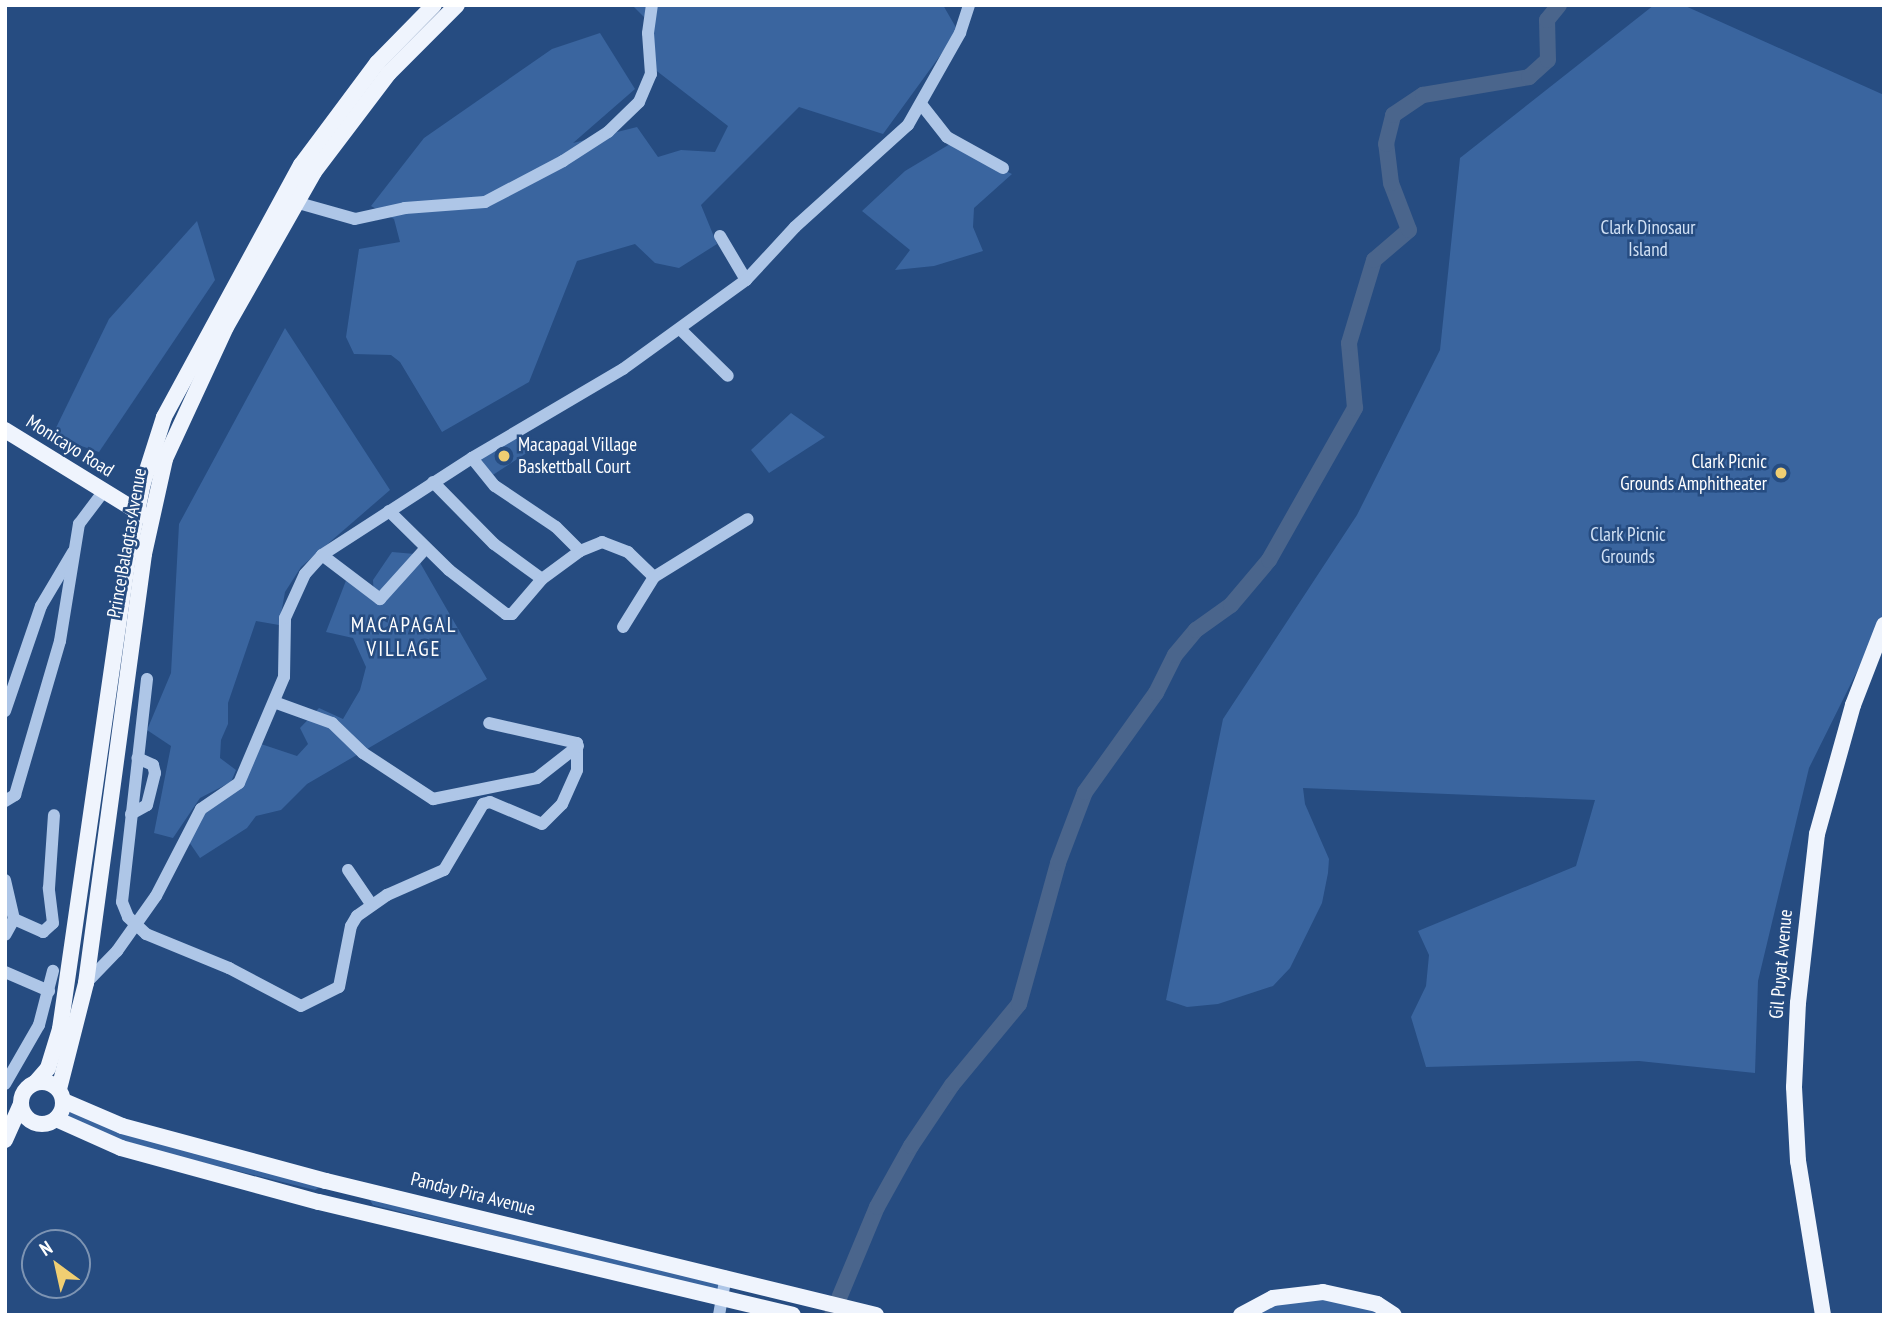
<!DOCTYPE html>
<style>
body{margin:0}
#map{position:relative;width:1889px;height:1320px;overflow:hidden;background:#264c81;font-family:"PT Sans Narrow",sans-serif}
div>[style]{position:absolute}
[style*='--x']{left:calc(var(--x)*1px);top:calc(var(--y)*1px);width:calc(var(--w)*1px);rotate:calc(var(--a)*1deg)}
.green>*{inset:0;background:#3a659f;transform-origin:0 0}
.river>*{height:16px;margin:-8px;padding:0 8px;transform-origin:8px;border-radius:8px;background:#4a658c}
.minor>*{height:12px;margin:-6px;padding:0 6px;transform-origin:6px;border-radius:6px;background:#aec6e7}
.major>*{height:16px;margin:-8px;padding:0 8px;transform-origin:8px;border-radius:8px;background:#eff4fd}
.major>.ring{margin:-8px;padding:0;box-sizing:content-box;background:none;border:16px solid #eff4fd;border-radius:50%}
.dots>*{width:19px;height:19px;translate:-50% -50%;box-sizing:border-box;border:4px solid #264c81;border-radius:50%}
span{translate:-50% -50%;white-space:nowrap;text-align:center;line-height:1.15;-webkit-text-stroke:5px #264c81;paint-order:stroke}
.park-label{font-size:19px;color:#d1e1f5}
.poi-label{font-size:19px;color:#fff}
.left{translate:0 -50%;text-align:left}
.right{translate:-100% -50%;text-align:right}
.street-label{font-size:19px;color:#fff}
.neighbourhood-label{font-size:21px;color:#fff;letter-spacing:2px}
.frame{position:absolute;inset:0;border:7px solid #fff;pointer-events:none}
.north{position:absolute;left:21px;top:1229px;width:70px;height:70px;box-sizing:border-box;background:#264c81;border:2px solid #7d94b3;border-radius:50%;rotate:327deg;font-size:19px;font-weight:700;line-height:28px;text-align:center;color:#fff}
.north::after{content:'';display:block;margin:auto;width:24px;height:32px;background:#f0ce72;clip-path:polygon(50% 0,100% 100%,50% 72%,0 100%)}
</style>
<div id="map">
<div class="green">
<div style="clip-path:polygon(632px 5px,943px 5px,958px 31px,883px 134px,799px 107px,701px 205px,717px 244px,679px 268px,655px 263px,635px 244px,577px 261px,529px 382px,442px 432px,400px 362px,391px 355px,354px 354px,346px 337px,359px 249px,400px 242px,394px 219px,371px 206px,424px 138px,552px 49px,600px 33px,635px 89px,573px 143px,637px 127px,658px 157px,681px 150px,715px 152px,728px 126px,649px 65px,644px 17px)"></div>
<div style="clip-path:polygon(1654px 5px,1683px 5px,1884px 95px,1884px 617px,1809px 768px,1758px 981px,1755px 1073px,1639px 1061px,1426px 1067px,1411px 1017px,1426px 986px,1429px 955px,1418px 931px,1576px 866px,1595px 800px,1303px 788px,1305px 804px,1329px 859px,1328px 873px,1322px 903px,1290px 968px,1273px 986px,1218px 1004px,1187px 1007px,1166px 1000px,1223px 719px,1357px 515px,1440px 350px,1460px 158px)"></div>
<div style="clip-path:polygon(950px 144px,1012px 174px,974px 208px,973px 227px,983px 251px,934px 266px,895px 270px,910px 250px,862px 211px,905px 171px)"></div>
<div style="clip-path:polygon(197px 221px,215px 280px,99px 452px,52px 436px,109px 319px)"></div>
<div style="clip-path:polygon(285px 328px,390px 490px,301px 567px,285px 592px,279px 625px,256px 621px,228px 703px,228px 724px,221px 740px,220px 758px,236px 770px,231px 782px,200px 798px,173px 838px,154px 833px,171px 746px,147px 730px,171px 673px,179px 524px)"></div>
<div style="clip-path:polygon(791px 413px,825px 437px,769px 473px,751px 450px)"></div>
<div style="left:516px;top:436px;width:20px;height:42px;rotate:57deg"></div>
<div style="clip-path:polygon(392px 552px,415px 554px,487px 679px,307px 784px,281px 810px,256px 816px,247px 828px,200px 858px,185px 836px,205px 806px,230px 788px,258px 743px,297px 756px,308px 744px,300px 728px,319px 708px,343px 719px,360px 690px,366px 667px,353px 638px,326px 632px,347px 578px,374px 598px,373px 580px)"></div>
<div style="clip-path:polygon(69px 1112px,75px 1114px,322px 1186px,315px 1190px,176px 1156px,121px 1140px,67px 1116px)"></div>
<div style="clip-path:polygon(369px 1199px,717px 1280px,722px 1286px,716px 1291px,373px 1205px)"></div>
<div style="clip-path:polygon(1295px 1296px,1359px 1303px,1381px 1315px,1247px 1315px)"></div>
</div>
<div class="river">
<div style="--x:832;--y:1315;--w:117;--a:-67.4"></div>
<div style="--x:877;--y:1207;--w:70;--a:-60.9"></div>
<div style="--x:911;--y:1146;--w:73;--a:-56.1"></div>
<div style="--x:952;--y:1085;--w:105;--a:-50.4"></div>
<div style="--x:1019;--y:1004;--w:146;--a:-74.5"></div>
<div style="--x:1058;--y:863;--w:76;--a:-69.2"></div>
<div style="--x:1085;--y:792;--w:122;--a:-54.4"></div>
<div style="--x:1156;--y:693;--w:42;--a:-63.4"></div>
<div style="--x:1175;--y:655;--w:33;--a:-50"></div>
<div style="--x:1196;--y:630;--w:43;--a:-35.5"></div>
<div style="--x:1231;--y:605;--w:59;--a:-49.8"></div>
<div style="--x:1269;--y:560;--w:175;--a:-60.5"></div>
<div style="--x:1355;--y:408;--w:65;--a:-95.3"></div>
<div style="--x:1349;--y:343;--w:87;--a:-73.2"></div>
<div style="--x:1374;--y:260;--w:46;--a:-40.6"></div>
<div style="--x:1409;--y:230;--w:50;--a:-111"></div>
<div style="--x:1391;--y:183;--w:39;--a:-97"></div>
<div style="--x:1386;--y:144;--w:30;--a:-76"></div>
<div style="--x:1393;--y:115;--w:36;--a:-34"></div>
<div style="--x:1423;--y:95;--w:108;--a:-9.6"></div>
<div style="--x:1529;--y:77;--w:25;--a:-42"></div>
<div style="--x:1548;--y:60;--w:40;--a:-91.4"></div>
<div style="--x:1547;--y:20;--w:19;--a:-51"></div>
</div>
<div class="minor">
<div style="--x:921;--y:104;--w:42;--a:51.8"></div>
<div style="--x:947;--y:137;--w:64;--a:29"></div>
<div style="--x:295;--y:202;--w:62;--a:15.8"></div>
<div style="--x:355;--y:219;--w:51;--a:-12.4"></div>
<div style="--x:405;--y:208;--w:80;--a:-4.3"></div>
<div style="--x:485;--y:202;--w:88;--a:-27.7"></div>
<div style="--x:563;--y:161;--w:54;--a:-32.8"></div>
<div style="--x:608;--y:132;--w:43;--a:-44.1"></div>
<div style="--x:639;--y:102;--w:30;--a:-67"></div>
<div style="--x:651;--y:74;--w:41;--a:-94.2"></div>
<div style="--x:648;--y:33;--w:28;--a:-82"></div>
<div style="--x:720;--y:236;--w:51;--a:59.4"></div>
<div style="--x:682;--y:331;--w:64;--a:44.4"></div>
<div style="--x:472;--y:458;--w:36;--a:51"></div>
<div style="--x:495;--y:486;--w:73;--a:33.9"></div>
<div style="--x:556;--y:527;--w:34;--a:45"></div>
<div style="--x:433;--y:482;--w:87;--a:45.5"></div>
<div style="--x:494;--y:544;--w:59;--a:36.1"></div>
<div style="--x:542;--y:579;--w:47;--a:-36.4"></div>
<div style="--x:580;--y:551;--w:24;--a:-22"></div>
<div style="--x:602;--y:542;--w:28;--a:21"></div>
<div style="--x:628;--y:552;--w:36;--a:44"></div>
<div style="--x:389;--y:511;--w:84;--a:44.5"></div>
<div style="--x:449;--y:570;--w:72;--a:37.7"></div>
<div style="--x:506;--y:614;--w:6;--a:0"></div>
<div style="--x:512;--y:614;--w:46;--a:-49.4"></div>
<div style="--x:322;--y:555;--w:73;--a:37.2"></div>
<div style="--x:380;--y:599;--w:67;--a:-48"></div>
<div style="--x:623;--y:627;--w:59;--a:-58.2"></div>
<div style="--x:654;--y:577;--w:110;--a:-31.7"></div>
<div style="--x:147;--y:679;--w:224;--a:96.4"></div>
<div style="--x:122;--y:902;--w:16;--a:68"></div>
<div style="--x:128;--y:917;--w:25;--a:43"></div>
<div style="--x:146;--y:934;--w:90;--a:22.3"></div>
<div style="--x:229;--y:968;--w:81;--a:27.8"></div>
<div style="--x:301;--y:1006;--w:42;--a:-26.6"></div>
<div style="--x:339;--y:987;--w:62;--a:-78.9"></div>
<div style="--x:351;--y:926;--w:12;--a:-59"></div>
<div style="--x:357;--y:916;--w:37;--a:-35"></div>
<div style="--x:387;--y:895;--w:62;--a:-23.7"></div>
<div style="--x:444;--y:870;--w:77;--a:-59.4"></div>
<div style="--x:483;--y:804;--w:7;--a:-16"></div>
<div style="--x:490;--y:802;--w:56;--a:22.9"></div>
<div style="--x:542;--y:824;--w:28;--a:-45"></div>
<div style="--x:562;--y:804;--w:37;--a:-66"></div>
<div style="--x:577;--y:770;--w:27;--a:-90"></div>
<div style="--x:577;--y:743;--w:90;--a:-167.2"></div>
<div style="--x:274;--y:702;--w:62;--a:19.9"></div>
<div style="--x:332;--y:723;--w:43;--a:44.1"></div>
<div style="--x:363;--y:753;--w:84;--a:33.3"></div>
<div style="--x:433;--y:799;--w:106;--a:-11.4"></div>
<div style="--x:537;--y:778;--w:52;--a:-38"></div>
<div style="--x:5;--y:711;--w:111;--a:-71.1"></div>
<div style="--x:41;--y:606;--w:63;--a:-59.3"></div>
<div style="--x:5;--y:801;--w:12;--a:-31"></div>
<div style="--x:15;--y:795;--w:160;--a:-73.7"></div>
<div style="--x:60;--y:641;--w:119;--a:-80.8"></div>
<div style="--x:79;--y:524;--w:40;--a:-53"></div>
<div style="--x:131;--y:814;--w:18;--a:-29"></div>
<div style="--x:147;--y:805;--w:33;--a:-76"></div>
<div style="--x:155;--y:773;--w:8;--a:-104"></div>
<div style="--x:153;--y:765;--w:17;--a:-156"></div>
<div style="--x:348;--y:870;--w:41;--a:55.9"></div>
<div style="--x:5;--y:880;--w:40;--a:77"></div>
<div style="--x:14;--y:919;--w:18;--a:119"></div>
<div style="--x:14;--y:919;--w:32;--a:24"></div>
<div style="--x:43;--y:932;--w:13;--a:-42"></div>
<div style="--x:53;--y:923;--w:35;--a:-97"></div>
<div style="--x:49;--y:888;--w:73;--a:-86.1"></div>
<div style="--x:5;--y:972;--w:48;--a:23.4"></div>
<div style="--x:86;--y:983;--w:45;--a:-45.9"></div>
<div style="--x:117;--y:951;--w:67;--a:-54.7"></div>
<div style="--x:156;--y:896;--w:98;--a:-62.7"></div>
<div style="--x:201;--y:809;--w:46;--a:-34.4"></div>
<div style="--x:239;--y:783;--w:115;--a:-67"></div>
<div style="--x:284;--y:677;--w:59;--a:-89"></div>
<div style="--x:285;--y:618;--w:48;--a:-65.6"></div>
<div style="--x:305;--y:574;--w:25;--a:-48"></div>
<div style="--x:322;--y:555;--w:179;--a:-32.9"></div>
<div style="--x:472;--y:458;--w:175;--a:-30.5"></div>
<div style="--x:623;--y:369;--w:152;--a:-35.9"></div>
<div style="--x:746;--y:280;--w:72;--a:-47.2"></div>
<div style="--x:795;--y:227;--w:152;--a:-42.1"></div>
<div style="--x:908;--y:125;--w:106;--a:-60.5"></div>
<div style="--x:960;--y:33;--w:29;--a:-72"></div>
<div style="--x:5;--y:1084;--w:68;--a:-60"></div>
<div style="--x:39;--y:1025;--w:56;--a:-75.5"></div>
<div style="--x:719;--y:1315;--w:39;--a:-80"></div>
</div>
<div class="major">
<div style="--x:5;--y:430;--w:162;--a:31.6"></div>
<div class="ring" style="left:21px;top:1082px;width:26px;height:26px"></div>
<div style="--x:36;--y:1082;--w:18;--a:-49"></div>
<div style="--x:48;--y:1068;--w:41;--a:-72.9"></div>
<div style="--x:60;--y:1029;--w:483;--a:-81.8"></div>
<div style="--x:129;--y:551;--w:69;--a:-78.4"></div>
<div style="--x:143;--y:483;--w:69;--a:-72.3"></div>
<div style="--x:164;--y:417;--w:287;--a:-61.5"></div>
<div style="--x:301;--y:165;--w:127;--a:-53.3"></div>
<div style="--x:377;--y:63;--w:81;--a:-45.5"></div>
<div style="--x:59;--y:1089;--w:109;--a:-75.7"></div>
<div style="--x:86;--y:983;--w:433;--a:-82.3"></div>
<div style="--x:144;--y:554;--w:97;--a:-77.5"></div>
<div style="--x:165;--y:459;--w:145;--a:-65.2"></div>
<div style="--x:226;--y:327;--w:178;--a:-60.4"></div>
<div style="--x:314;--y:172;--w:124;--a:-52.9"></div>
<div style="--x:389;--y:73;--w:96;--a:-45"></div>
<div style="--x:64;--y:1101;--w:63;--a:23.3"></div>
<div style="--x:122;--y:1126;--w:211;--a:15.1"></div>
<div style="--x:326;--y:1181;--w:566;--a:13.69"></div>
<div style="--x:56;--y:1119;--w:71;--a:24"></div>
<div style="--x:121;--y:1148;--w:205;--a:15.3"></div>
<div style="--x:319;--y:1202;--w:487;--a:13.4"></div>
<div style="--x:5;--y:1140;--w:39;--a:-66"></div>
<div style="--x:1241;--y:1315;--w:36;--a:-28"></div>
<div style="--x:1273;--y:1298;--w:50;--a:-6.8"></div>
<div style="--x:1323;--y:1292;--w:55;--a:12.5"></div>
<div style="--x:1377;--y:1304;--w:20;--a:33"></div>
<div style="--x:1823;--y:1315;--w:156;--a:-99.2"></div>
<div style="--x:1798;--y:1161;--w:74;--a:-93.1"></div>
<div style="--x:1794;--y:1087;--w:84;--a:-87.3"></div>
<div style="--x:1798;--y:1003;--w:170;--a:-83.6"></div>
<div style="--x:1817;--y:834;--w:134;--a:-74.4"></div>
<div style="--x:1853;--y:705;--w:86;--a:-68.8"></div>
</div>
<div class="dots">
<div style="left:504px;top:456px;background:#f0ce72"></div>
<div style="left:1781px;top:473px;background:#f0ce72"></div>
</div>
<div class="park-label">
<span style="left:1648px;top:239px">Clark Dinosaur<br>Island</span>
<span style="left:1628px;top:546px">Clark Picnic<br>Grounds</span>
</div>
<div class="poi-label">
<span class="left" style="left:518px;top:456px">Macapagal Village<br>Baskettball Court</span>
<span class="right" style="left:1767px;top:473px">Clark Picnic<br>Grounds Amphitheater</span>
</div>
<div class="street-label">
<span style="left:70px;top:446px;rotate:32deg">Monicayo Road</span>
<span style="left:127px;top:543px;rotate:-80deg">Prince Balagtas Avenue</span>
<span style="left:1781px;top:964px;rotate:-85deg">Gil Puyat Avenue</span>
<span style="left:473px;top:1194px;rotate:14deg">Panday Pira Avenue</span>
</div>
<div class="neighbourhood-label">
<span style="left:404px;top:637px">MACAPAGAL<br>VILLAGE</span>
</div>
<div class="frame"></div>
<div class="north">N</div>
</div>
